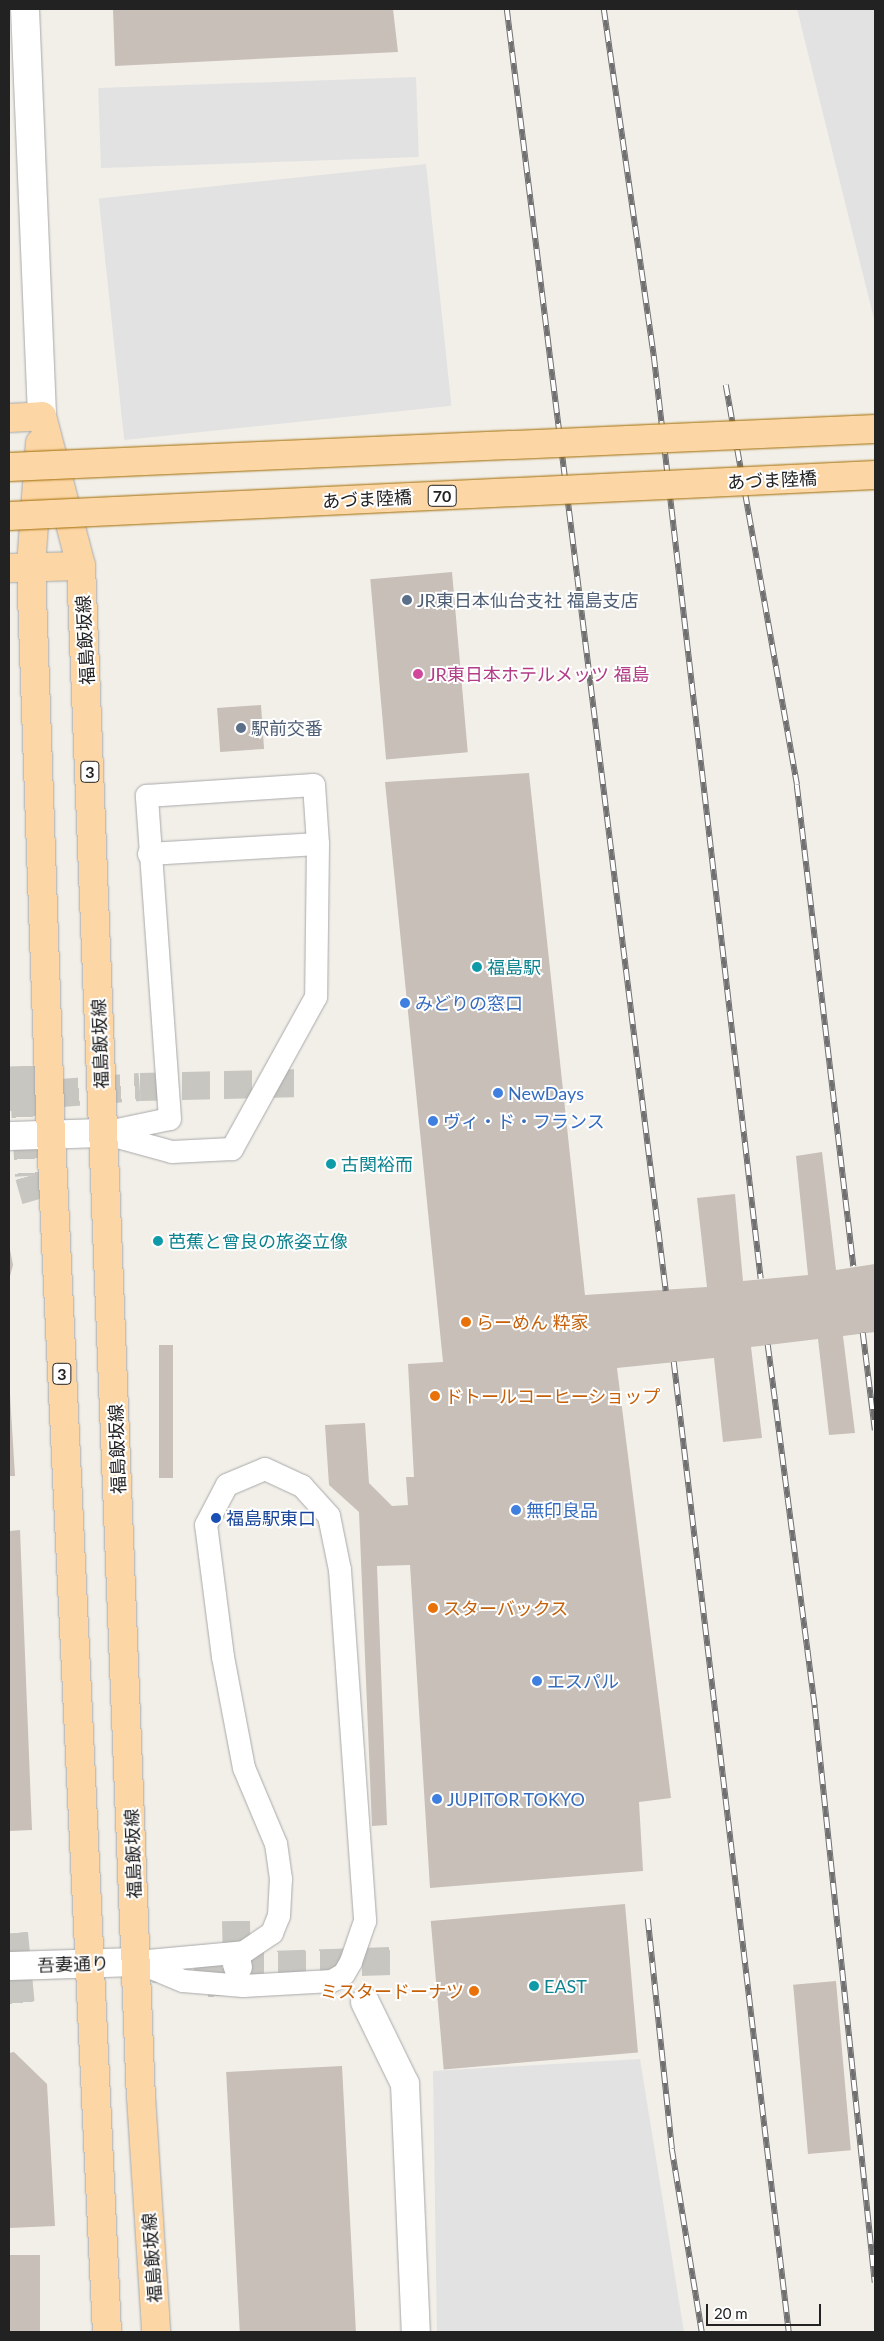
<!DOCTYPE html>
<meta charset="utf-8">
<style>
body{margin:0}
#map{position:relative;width:884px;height:2341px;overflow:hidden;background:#f2efe9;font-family:Lato,"Noto Sans JP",sans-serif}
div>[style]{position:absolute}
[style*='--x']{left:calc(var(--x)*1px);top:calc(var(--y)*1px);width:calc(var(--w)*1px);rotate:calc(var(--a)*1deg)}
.parking>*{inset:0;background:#e2e2e2;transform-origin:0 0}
.building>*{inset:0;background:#c7bfb8;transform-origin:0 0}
.pedestrian-tunnel>*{height:28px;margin-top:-14px;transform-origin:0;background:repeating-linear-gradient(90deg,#c8c6c1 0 28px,transparent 0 42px)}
.roads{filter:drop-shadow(0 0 1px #a9a9a9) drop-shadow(0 0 1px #a9a9a9)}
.service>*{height:22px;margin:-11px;padding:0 11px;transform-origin:11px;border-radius:11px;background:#fff}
.pedestrian>*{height:28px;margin:-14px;padding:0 14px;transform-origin:14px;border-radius:14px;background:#fff}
.minor>*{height:28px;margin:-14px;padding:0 14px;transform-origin:14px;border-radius:14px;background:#fff}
.tertiary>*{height:28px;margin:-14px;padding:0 14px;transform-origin:14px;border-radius:14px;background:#fff}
.primary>*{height:28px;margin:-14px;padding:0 14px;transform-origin:14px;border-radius:14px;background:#fcd6a4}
.rail>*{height:5.5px;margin-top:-2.75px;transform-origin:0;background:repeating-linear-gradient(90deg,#fff 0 11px,#707070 0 22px);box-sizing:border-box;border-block:1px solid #707070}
.bridges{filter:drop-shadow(0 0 1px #a06b00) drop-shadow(0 0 1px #a06b00)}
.primary-bridge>*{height:28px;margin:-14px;padding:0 14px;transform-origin:14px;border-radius:14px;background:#fcd6a4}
.dots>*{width:14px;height:14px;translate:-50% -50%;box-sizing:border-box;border:2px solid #fff;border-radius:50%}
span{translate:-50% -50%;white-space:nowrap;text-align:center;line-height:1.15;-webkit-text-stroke:4px #fff;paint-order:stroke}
.shield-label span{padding:1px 4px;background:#fff;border:1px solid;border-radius:4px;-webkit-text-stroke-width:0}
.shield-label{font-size:16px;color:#222;font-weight:700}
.street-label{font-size:18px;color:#222}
.service-label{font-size:18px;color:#4e5e75}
.left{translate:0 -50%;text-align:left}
.hotel-label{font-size:18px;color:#b23c85}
.culture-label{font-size:18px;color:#0d838f}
.shop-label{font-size:18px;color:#366cbe}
.food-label{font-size:18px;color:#c56008}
.right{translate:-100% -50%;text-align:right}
.transit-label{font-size:18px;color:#164399}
.frame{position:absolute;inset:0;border:10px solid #222;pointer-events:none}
.scale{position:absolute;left:706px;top:2304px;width:115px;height:22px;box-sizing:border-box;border:2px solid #222;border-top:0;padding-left:6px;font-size:15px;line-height:18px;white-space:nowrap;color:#222;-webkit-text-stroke:4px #fff;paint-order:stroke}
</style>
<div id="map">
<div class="parking">
<div style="clip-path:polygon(797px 9px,875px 9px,875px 323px)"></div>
<div style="left:416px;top:77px;width:80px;height:318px;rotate:88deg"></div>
<div style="left:426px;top:164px;width:243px;height:329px;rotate:84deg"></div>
<div style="clip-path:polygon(640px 2059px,684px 2332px,437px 2332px,433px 2071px)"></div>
</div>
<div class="building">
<div style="clip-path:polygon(113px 9px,393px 9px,398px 52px,115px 66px)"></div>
<div style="left:452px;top:572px;width:181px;height:82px;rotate:85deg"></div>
<div style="left:261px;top:705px;width:44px;height:44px;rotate:86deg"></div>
<div style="clip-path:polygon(529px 773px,585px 1295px,707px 1287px,697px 1198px,735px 1194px,743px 1281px,808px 1275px,796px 1156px,822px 1152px,836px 1270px,875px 1264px,875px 1332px,843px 1336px,855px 1433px,829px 1435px,818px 1339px,751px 1347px,762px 1438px,723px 1442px,714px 1358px,617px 1368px,671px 1798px,639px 1802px,643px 1871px,430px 1888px,410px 1565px,377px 1566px,387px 1825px,372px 1826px,359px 1512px,329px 1485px,325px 1425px,365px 1423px,369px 1483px,392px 1506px,408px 1505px,406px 1477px,414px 1477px,408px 1364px,443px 1362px,385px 782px)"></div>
<div style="clip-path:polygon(9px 1244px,13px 1265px,9px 1280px)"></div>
<div style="left:159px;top:1345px;width:14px;height:133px"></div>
<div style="clip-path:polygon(9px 1378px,15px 1476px,9px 1476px)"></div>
<div style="clip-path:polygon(20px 1530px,32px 1830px,9px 1831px,9px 1531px)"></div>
<div style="left:625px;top:1904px;width:149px;height:195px;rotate:85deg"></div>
<div style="left:836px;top:1981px;width:170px;height:43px;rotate:85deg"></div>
<div style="clip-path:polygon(14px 2052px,47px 2084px,55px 2226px,9px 2228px,9px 2053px)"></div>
<div style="left:342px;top:2066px;width:266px;height:116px;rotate:87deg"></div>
<div style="left:9px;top:2255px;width:31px;height:77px"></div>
</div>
<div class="pedestrian-tunnel">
<div style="--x:23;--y:1066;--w:23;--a:88"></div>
<div style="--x:13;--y:1090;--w:11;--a:-5"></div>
<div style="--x:24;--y:1089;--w:87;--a:86.7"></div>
<div style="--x:29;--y:1176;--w:25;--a:74"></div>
<div style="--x:9;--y:1097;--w:131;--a:-4.4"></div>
<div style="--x:140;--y:1087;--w:162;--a:-1.4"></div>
<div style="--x:236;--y:1921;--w:43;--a:88.7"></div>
<div style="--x:14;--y:1933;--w:74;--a:84.6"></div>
<div style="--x:220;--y:1968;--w:41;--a:85.8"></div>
<div style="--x:152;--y:1969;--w:239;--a:-1.9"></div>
</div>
<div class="roads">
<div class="service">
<div style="--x:314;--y:785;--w:59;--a:86.1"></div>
<div style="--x:318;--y:844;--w:153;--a:90.7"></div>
<div style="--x:316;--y:997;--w:174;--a:118.9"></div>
<div style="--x:232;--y:1149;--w:60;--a:177.1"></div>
<div style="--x:172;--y:1152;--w:72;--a:-164.6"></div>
<div style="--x:103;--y:1133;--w:68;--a:-11.8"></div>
<div style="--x:170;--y:1119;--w:324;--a:-94.1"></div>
<div style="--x:147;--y:796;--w:167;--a:-3.8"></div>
<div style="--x:149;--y:854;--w:169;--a:-3.4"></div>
<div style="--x:265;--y:1469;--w:41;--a:24.7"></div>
<div style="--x:302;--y:1486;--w:40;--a:48"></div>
<div style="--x:329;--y:1516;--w:55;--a:78.5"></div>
<div style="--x:340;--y:1570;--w:352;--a:85.9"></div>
<div style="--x:365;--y:1921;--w:43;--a:108.9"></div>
<div style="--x:351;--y:1962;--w:14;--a:120"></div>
<div style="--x:344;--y:1974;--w:14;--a:150"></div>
<div style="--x:332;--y:1981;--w:89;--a:176.8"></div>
<div style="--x:243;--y:1986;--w:60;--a:-175.2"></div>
<div style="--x:183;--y:1981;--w:50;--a:-157.6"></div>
<div style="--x:137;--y:1962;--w:107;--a:-5.3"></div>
<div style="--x:244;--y:1952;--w:34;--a:-34"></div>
<div style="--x:272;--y:1933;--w:18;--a:-68"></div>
<div style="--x:279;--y:1916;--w:37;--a:-87"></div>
<div style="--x:281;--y:1879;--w:35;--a:-98"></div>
<div style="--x:276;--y:1844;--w:82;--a:-112.8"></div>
<div style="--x:244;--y:1768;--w:113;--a:-100.7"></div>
<div style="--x:223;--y:1657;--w:133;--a:-97.3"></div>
<div style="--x:206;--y:1525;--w:45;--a:-62.3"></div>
<div style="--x:227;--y:1485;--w:41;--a:-22.8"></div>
</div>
<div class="pedestrian">
<div style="--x:237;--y:1964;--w:3;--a:72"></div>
</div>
<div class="minor">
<div style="--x:365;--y:2002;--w:91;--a:64"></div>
<div style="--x:405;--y:2084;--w:248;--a:87.5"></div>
</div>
<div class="tertiary">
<div style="--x:25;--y:9;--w:407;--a:87.6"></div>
<div style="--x:9;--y:1136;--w:94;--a:-1.8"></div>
<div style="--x:9;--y:1966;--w:128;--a:-1.8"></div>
</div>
<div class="primary">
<div style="--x:42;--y:416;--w:155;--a:75.4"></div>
<div style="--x:81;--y:566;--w:1532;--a:87.76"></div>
<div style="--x:141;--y:2097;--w:235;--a:86.3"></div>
<div style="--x:9;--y:418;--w:33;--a:-3"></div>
<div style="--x:40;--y:443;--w:124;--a:94.2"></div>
<div style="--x:31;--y:567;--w:569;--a:87.99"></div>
<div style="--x:51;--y:1136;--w:1197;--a:87.32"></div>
<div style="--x:9;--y:568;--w:72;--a:-1.6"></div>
</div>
</div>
<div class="rail">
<div style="--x:507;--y:9;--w:1292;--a:82.93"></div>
<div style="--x:604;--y:9;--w:351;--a:81.8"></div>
<div style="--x:654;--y:356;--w:929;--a:83.39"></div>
<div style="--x:726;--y:385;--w:406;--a:79.9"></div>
<div style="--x:797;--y:785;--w:485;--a:83.3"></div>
<div style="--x:863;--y:1333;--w:98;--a:82.9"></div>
<div style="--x:768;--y:1345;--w:366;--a:82.6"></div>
<div style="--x:815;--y:1708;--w:578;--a:84.04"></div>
<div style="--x:674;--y:1362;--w:977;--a:83.24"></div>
<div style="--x:648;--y:1919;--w:231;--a:84"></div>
<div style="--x:672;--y:2149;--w:185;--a:80.7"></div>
</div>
<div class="bridges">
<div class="primary-bridge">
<div style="--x:9;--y:467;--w:867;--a:-2.51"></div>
<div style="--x:9;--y:516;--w:867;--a:-2.71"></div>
</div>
</div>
<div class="dots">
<div style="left:407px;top:600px;background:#5c6f8a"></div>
<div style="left:418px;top:674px;background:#d1479c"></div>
<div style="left:241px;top:728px;background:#5c6f8a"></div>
<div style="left:477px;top:967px;background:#0f9aa8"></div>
<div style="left:405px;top:1003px;background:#3f7fe0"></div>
<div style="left:498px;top:1093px;background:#3f7fe0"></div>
<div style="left:433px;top:1121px;background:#3f7fe0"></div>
<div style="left:331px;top:1164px;background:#0f9aa8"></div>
<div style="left:158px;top:1241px;background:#0f9aa8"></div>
<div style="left:466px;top:1322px;background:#e8710a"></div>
<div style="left:435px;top:1396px;background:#e8710a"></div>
<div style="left:516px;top:1510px;background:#3f7fe0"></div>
<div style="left:216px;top:1518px;background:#1a4fb4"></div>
<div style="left:433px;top:1608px;background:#e8710a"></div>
<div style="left:537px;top:1681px;background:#3f7fe0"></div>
<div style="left:437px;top:1799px;background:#3f7fe0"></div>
<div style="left:534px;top:1986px;background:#0f9aa8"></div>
<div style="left:474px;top:1991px;background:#e8710a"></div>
</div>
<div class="shield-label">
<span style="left:442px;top:496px">70</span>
<span style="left:90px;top:772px">3</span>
<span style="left:62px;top:1374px">3</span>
</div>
<div class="street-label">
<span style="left:772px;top:480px;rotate:-3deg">あづま陸橋</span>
<span style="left:367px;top:499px;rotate:-3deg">あづま陸橋</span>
<span style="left:85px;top:640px;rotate:-93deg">福島飯坂線</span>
<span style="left:100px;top:1044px;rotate:-92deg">福島飯坂線</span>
<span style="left:117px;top:1449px;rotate:-92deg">福島飯坂線</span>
<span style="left:133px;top:1854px;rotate:-92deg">福島飯坂線</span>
<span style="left:73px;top:1964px;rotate:-2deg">吾妻通り</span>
<span style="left:152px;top:2258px;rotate:-94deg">福島飯坂線</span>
</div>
<div class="service-label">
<span class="left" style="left:417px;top:600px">JR東日本仙台支社 福島支店</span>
<span class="left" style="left:251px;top:728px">駅前交番</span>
</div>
<div class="hotel-label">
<span class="left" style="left:428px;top:674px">JR東日本ホテルメッツ 福島</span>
</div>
<div class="culture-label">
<span class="left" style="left:487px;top:967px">福島駅</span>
<span class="left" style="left:341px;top:1164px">古関裕而</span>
<span class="left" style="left:168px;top:1241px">芭蕉と曾良の旅姿立像</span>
<span class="left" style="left:544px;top:1986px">EAST</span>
</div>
<div class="shop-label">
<span class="left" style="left:415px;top:1003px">みどりの窓口</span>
<span class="left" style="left:508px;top:1093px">NewDays</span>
<span class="left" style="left:443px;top:1121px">ヴィ・ド・フランス</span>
<span class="left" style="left:526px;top:1510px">無印良品</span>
<span class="left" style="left:547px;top:1681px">エスパル</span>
<span class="left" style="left:447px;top:1799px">JUPITOR TOKYO</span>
</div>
<div class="food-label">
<span class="left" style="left:476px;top:1322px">らーめん 粋家</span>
<span class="left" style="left:445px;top:1396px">ドトールコーヒーショップ</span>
<span class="left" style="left:443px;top:1608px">スターバックス</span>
<span class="right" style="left:464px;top:1991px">ミスタードーナツ</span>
</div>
<div class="transit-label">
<span class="left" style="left:226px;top:1518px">福島駅東口</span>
</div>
<div class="frame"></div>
<div class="scale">20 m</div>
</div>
